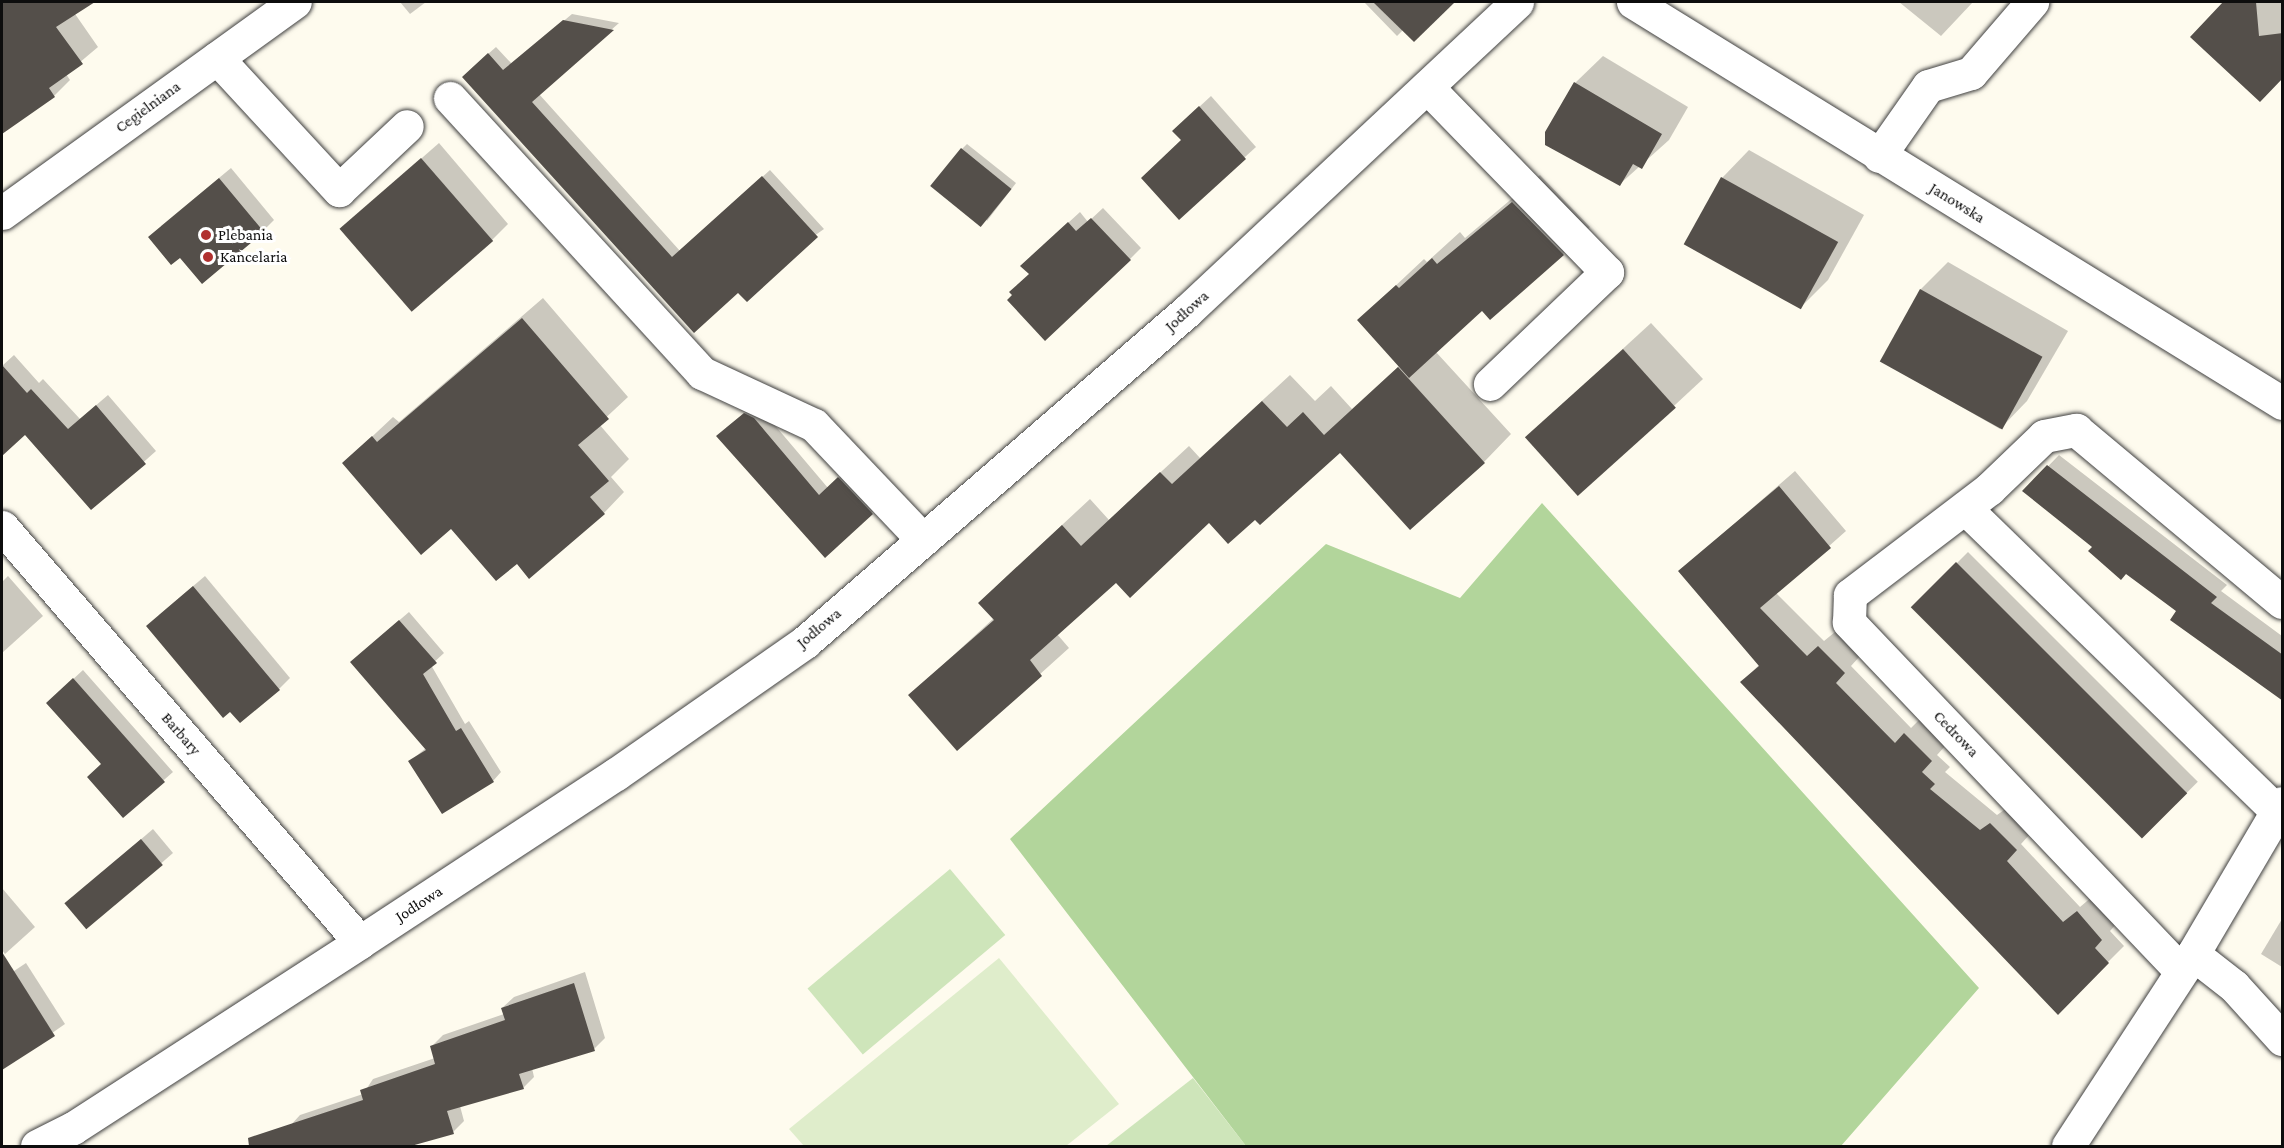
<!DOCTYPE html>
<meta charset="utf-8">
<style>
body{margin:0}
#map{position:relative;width:2284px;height:1148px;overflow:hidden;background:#fefbee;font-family:"Crimson Pro",serif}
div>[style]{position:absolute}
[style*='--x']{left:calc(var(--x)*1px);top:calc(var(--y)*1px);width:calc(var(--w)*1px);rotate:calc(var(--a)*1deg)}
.green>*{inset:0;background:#cee5ba;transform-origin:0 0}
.forest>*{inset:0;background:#b2d59b}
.pitch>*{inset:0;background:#dfedcb}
.shadow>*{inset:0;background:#0003;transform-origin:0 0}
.building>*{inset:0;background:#544f4a;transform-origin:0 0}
.roads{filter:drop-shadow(0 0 2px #404040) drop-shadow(0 0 2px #404040)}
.minor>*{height:33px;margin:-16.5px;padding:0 16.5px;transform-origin:16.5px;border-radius:16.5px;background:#fff}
.dots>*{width:16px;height:16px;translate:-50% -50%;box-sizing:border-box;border:3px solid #fff;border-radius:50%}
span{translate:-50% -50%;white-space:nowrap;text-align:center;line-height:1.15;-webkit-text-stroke:6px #fff;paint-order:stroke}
.street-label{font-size:16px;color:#0d0d0d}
.poi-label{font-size:16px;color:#0d0d0d}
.left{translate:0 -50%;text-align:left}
.frame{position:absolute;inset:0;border:3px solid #0d0d0d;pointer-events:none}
</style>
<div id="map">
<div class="green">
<div style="left:950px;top:869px;width:86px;height:186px;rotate:50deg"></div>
<div style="clip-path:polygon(1193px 1078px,1246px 1146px,1106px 1146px)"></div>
</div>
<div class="forest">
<div style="clip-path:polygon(1542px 503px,1979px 988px,1841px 1146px,1246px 1146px,1010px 839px,1326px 544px,1460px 598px)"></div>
</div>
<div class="pitch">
<div style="clip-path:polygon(999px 958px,1119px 1104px,1066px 1146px,804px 1146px,789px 1129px)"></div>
</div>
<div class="shadow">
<div style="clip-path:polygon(2px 2px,79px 2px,73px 11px,98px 47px,66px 74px,70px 80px,54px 96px,2px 132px)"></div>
<div style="clip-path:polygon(400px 2px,426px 2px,410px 14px)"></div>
<div style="clip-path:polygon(1364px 2px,1453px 2px,1414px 40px,1403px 30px,1397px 36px)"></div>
<div style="clip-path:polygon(1899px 2px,1973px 2px,1941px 36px)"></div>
<div style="clip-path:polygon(2225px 2px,2282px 3px,2282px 77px,2193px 37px)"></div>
<div style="clip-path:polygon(572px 14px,619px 23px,539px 94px,680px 251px,770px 170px,824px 229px,738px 290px,694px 331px,471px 69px,496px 47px,512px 64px)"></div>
<div style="clip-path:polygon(1603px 56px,1688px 107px,1669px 140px,1620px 184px,1575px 83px)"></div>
<div style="clip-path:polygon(1211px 96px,1256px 147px,1179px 217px,1185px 120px)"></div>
<div style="clip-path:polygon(439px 143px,508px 224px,492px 240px,341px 229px)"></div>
<div style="clip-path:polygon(967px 144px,1016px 183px,987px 221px,962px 149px)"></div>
<div style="clip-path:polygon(1749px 150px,1864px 215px,1828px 280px,1800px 308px,1685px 244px,1722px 178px)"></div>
<div style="clip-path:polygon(231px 168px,274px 220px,263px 231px,180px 256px,161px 226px)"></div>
<div style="clip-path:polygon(1540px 175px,1590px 227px,1563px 254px,1482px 309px,1436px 352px,1511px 434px,1484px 462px,1340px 451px,1255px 518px,1209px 521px,1116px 580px,1057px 634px,1069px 648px,957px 749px,910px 695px,994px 618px,980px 603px,1007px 576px,1090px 499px,1109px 520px,1189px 446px,1200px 458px,1290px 375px,1315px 401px,1331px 386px,1352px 409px,1399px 366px,1359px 320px,1424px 259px,1427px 262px,1460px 232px,1465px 238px)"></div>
<div style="clip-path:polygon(1103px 208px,1141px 248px,1130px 259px,1030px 274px,1033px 255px,1080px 212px,1088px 222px)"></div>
<div style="clip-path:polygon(1948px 262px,2068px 331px,2027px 401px,2000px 429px,1881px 361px,1921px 289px)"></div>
<div style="clip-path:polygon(543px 298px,628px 397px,599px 424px,629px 459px,611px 477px,624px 492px,604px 513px,517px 562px,344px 463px,393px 417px,399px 422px)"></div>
<div style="clip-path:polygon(1651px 323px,1703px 379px,1579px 494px,1555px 411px)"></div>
<div style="clip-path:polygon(14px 355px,39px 383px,43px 379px,80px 419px,108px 395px,156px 451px,92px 508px,25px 433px,3px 452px,2px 366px)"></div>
<div style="clip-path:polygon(753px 406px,762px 410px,828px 488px,847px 470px,880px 505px,825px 556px,726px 428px)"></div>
<div style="clip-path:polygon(2059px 455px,2227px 585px,2221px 591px,2282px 636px,2282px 694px,2024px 491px)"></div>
<div style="clip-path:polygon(1795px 471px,1846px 531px,1776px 593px,1824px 641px,1835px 632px,1860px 656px,1851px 666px,1911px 728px,1921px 718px,1947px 744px,1937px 755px,1950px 767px,1945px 772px,1997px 815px,2007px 808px,2031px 833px,2021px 844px,2080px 907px,2093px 896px,2117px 923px,2110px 931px,2124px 946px,2058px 1012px,1742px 682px,1759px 665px,1680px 571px)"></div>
<div style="left:1968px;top:552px;width:325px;height:78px;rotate:45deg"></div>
<div style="clip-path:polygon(8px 576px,43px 616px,2px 653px,2px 582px)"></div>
<div style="clip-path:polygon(205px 576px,290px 678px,279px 689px,159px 615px)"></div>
<div style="clip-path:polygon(409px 612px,444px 653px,431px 665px,465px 724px,469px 721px,501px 772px,493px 781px,410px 761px,426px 748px,360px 654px)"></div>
<div style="clip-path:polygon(83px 670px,173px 772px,123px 816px,103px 764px,57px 694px)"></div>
<div style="clip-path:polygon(153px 829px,173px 853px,88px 927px,78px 893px)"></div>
<div style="clip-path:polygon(2px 888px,35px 927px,5px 954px,2px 950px)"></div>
<div style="clip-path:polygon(2282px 919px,2282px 967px,2261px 954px)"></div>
<div style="clip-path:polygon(26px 963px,65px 1024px,2px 1068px,2px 979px)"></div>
<div style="clip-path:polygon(585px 972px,605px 1038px,594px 1049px,532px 1068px,534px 1077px,523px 1088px,460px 1106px,464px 1121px,453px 1132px,406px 1146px,269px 1146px,292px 1138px,289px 1127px,300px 1115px,363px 1094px,373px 1079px,435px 1058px,432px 1046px,443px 1035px,504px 1014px,502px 1008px,514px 997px)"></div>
</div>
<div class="building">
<div style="clip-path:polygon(2px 2px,95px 2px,56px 27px,83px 64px,49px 88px,55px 97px,2px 134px)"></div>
<div style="clip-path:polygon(1373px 2px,1455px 2px,1414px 42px)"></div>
<div style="clip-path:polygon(2223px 2px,2256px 2px,2259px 36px,2283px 33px,2283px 78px,2260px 102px,2190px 37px)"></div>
<div style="clip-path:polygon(563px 20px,614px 30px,532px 102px,672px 257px,762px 176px,818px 237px,747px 302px,738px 293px,694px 333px,462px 77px,488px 53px,503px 70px)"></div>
<div style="clip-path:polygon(1574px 82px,1662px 134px,1642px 169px,1633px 164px,1620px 186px,1545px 145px,1545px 132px)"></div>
<div style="clip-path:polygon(1199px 106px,1246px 159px,1179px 220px,1141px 178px,1181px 140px,1172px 131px)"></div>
<div style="left:961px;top:148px;width:65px;height:49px;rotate:39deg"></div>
<div style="left:421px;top:158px;width:110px;height:108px;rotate:49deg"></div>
<div style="left:1721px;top:177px;width:134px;height:77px;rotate:29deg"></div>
<div style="clip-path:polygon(219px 178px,264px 232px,202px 284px,180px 258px,171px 265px,148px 237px)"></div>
<div style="clip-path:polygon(1512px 202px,1564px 255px,1490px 320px,1482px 311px,1409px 378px,1357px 320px,1396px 285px,1399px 288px,1432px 258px,1437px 264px)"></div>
<div style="clip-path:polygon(1091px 218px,1131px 260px,1045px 341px,1007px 300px,1012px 295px,1009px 292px,1029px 274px,1020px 266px,1068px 222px,1076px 231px)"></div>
<div style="left:1920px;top:289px;width:140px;height:83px;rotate:29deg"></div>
<div style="clip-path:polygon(522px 318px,609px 419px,578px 445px,609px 481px,590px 497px,605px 514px,529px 579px,517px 564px,496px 581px,451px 529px,421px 555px,342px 463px,372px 436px,377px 442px)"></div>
<div style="left:1623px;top:349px;width:79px;height:132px;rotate:48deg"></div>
<div style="clip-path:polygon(2px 365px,27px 393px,31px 389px,68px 429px,96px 405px,146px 464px,91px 510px,25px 435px,2px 456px)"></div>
<div style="clip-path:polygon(1398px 367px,1485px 463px,1410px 530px,1340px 453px,1260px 525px,1255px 520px,1228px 544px,1209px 523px,1130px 598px,1116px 583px,1030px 660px,1042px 676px,957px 751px,908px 695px,994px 620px,978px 603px,1062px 525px,1081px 546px,1160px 472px,1172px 484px,1262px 401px,1287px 427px,1303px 412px,1324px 435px)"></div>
<div style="clip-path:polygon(744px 413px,754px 418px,819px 495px,838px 477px,873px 514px,825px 558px,716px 436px)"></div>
<div style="clip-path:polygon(2047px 465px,2217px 597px,2211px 603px,2283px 655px,2283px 701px,2170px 620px,2176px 611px,2126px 574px,2121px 580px,2088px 551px,2092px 547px,2022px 491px)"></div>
<div style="clip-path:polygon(1779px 486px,1831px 548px,1760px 608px,1807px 656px,1818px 646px,1845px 673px,1836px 683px,1895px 743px,1904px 733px,1932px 761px,1922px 772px,1935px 784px,1930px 789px,1980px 830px,1990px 823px,2017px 850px,2007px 861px,2063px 922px,2077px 911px,2102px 940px,2095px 948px,2109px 963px,2058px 1015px,1740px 682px,1759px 666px,1678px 571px)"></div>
<div style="left:1956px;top:562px;width:327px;height:64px;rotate:45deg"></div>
<div style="clip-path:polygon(193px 586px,280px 690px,240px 723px,230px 712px,223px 718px,146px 626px)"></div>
<div style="clip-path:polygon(399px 620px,437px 663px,423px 674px,456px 731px,461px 728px,494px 782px,442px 814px,408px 761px,426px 750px,350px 662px)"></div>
<div style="clip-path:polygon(73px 678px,165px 782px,123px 818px,87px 777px,101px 764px,46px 703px)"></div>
<div style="left:141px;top:839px;width:34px;height:100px;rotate:50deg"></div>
<div style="clip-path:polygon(2px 952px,55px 1036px,2px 1070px)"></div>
<div style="clip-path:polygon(574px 983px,595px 1051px,519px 1074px,524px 1089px,447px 1111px,454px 1134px,411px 1146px,249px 1146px,248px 1138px,363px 1100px,360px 1090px,435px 1064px,430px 1046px,505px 1020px,501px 1008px)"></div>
</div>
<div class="roads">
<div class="minor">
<div style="--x:1633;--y:2;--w:763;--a:31.71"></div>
<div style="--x:217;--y:58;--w:180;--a:47.3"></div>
<div style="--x:339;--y:190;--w:93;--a:-43.3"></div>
<div style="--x:1428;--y:88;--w:257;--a:45.8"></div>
<div style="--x:1607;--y:272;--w:162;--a:136.3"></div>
<div style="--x:450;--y:98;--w:373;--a:47.5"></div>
<div style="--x:702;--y:373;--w:123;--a:24.9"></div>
<div style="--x:814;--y:425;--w:158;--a:46.5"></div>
<div style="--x:1879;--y:156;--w:85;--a:-55"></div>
<div style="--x:1928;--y:86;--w:45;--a:-16.8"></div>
<div style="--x:1971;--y:73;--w:94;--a:-49.3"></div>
<div style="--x:2;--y:213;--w:361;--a:-35.8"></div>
<div style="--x:1965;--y:508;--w:435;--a:44.2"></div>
<div style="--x:2;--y:527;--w:548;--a:49.22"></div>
<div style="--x:2193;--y:954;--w:52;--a:38"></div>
<div style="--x:2234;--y:986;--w:72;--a:47.8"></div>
<div style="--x:2181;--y:971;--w:482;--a:-133.6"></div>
<div style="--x:1849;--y:622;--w:27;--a:-88"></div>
<div style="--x:1850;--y:595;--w:175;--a:-37.3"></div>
<div style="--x:1989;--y:489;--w:76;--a:-43.9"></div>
<div style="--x:2044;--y:436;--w:33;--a:-11"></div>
<div style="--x:2076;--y:430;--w:268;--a:39.9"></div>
<div style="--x:37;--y:1146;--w:40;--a:-26.6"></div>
<div style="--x:73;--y:1128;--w:342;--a:-32.9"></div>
<div style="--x:360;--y:942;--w:306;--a:-33.3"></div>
<div style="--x:616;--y:774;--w:231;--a:-34.9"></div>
<div style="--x:805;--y:642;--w:505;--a:-40.91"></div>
<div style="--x:1187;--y:311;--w:452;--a:-43.1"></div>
<div style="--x:2068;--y:1146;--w:229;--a:-56.9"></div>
<div style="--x:2193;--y:954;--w:175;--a:-59.5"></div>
</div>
</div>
<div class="dots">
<div style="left:206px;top:235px;background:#b13130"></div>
<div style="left:208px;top:257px;background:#b13130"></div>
</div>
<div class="street-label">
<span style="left:148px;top:107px;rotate:-36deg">Cegielniana</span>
<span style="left:1957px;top:203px;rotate:32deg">Janowska</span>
<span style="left:1187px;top:311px;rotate:-42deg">Jodłowa</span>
<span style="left:819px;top:628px;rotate:-40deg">Jodłowa</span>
<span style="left:181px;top:734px;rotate:49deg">Barbary</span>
<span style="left:1956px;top:734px;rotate:46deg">Cedrowa</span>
<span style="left:419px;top:904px;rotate:-33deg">Jodłowa</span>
</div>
<div class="poi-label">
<span class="left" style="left:218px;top:235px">Plebania</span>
<span class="left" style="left:220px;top:257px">Kancelaria</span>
</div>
<div class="frame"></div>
</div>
